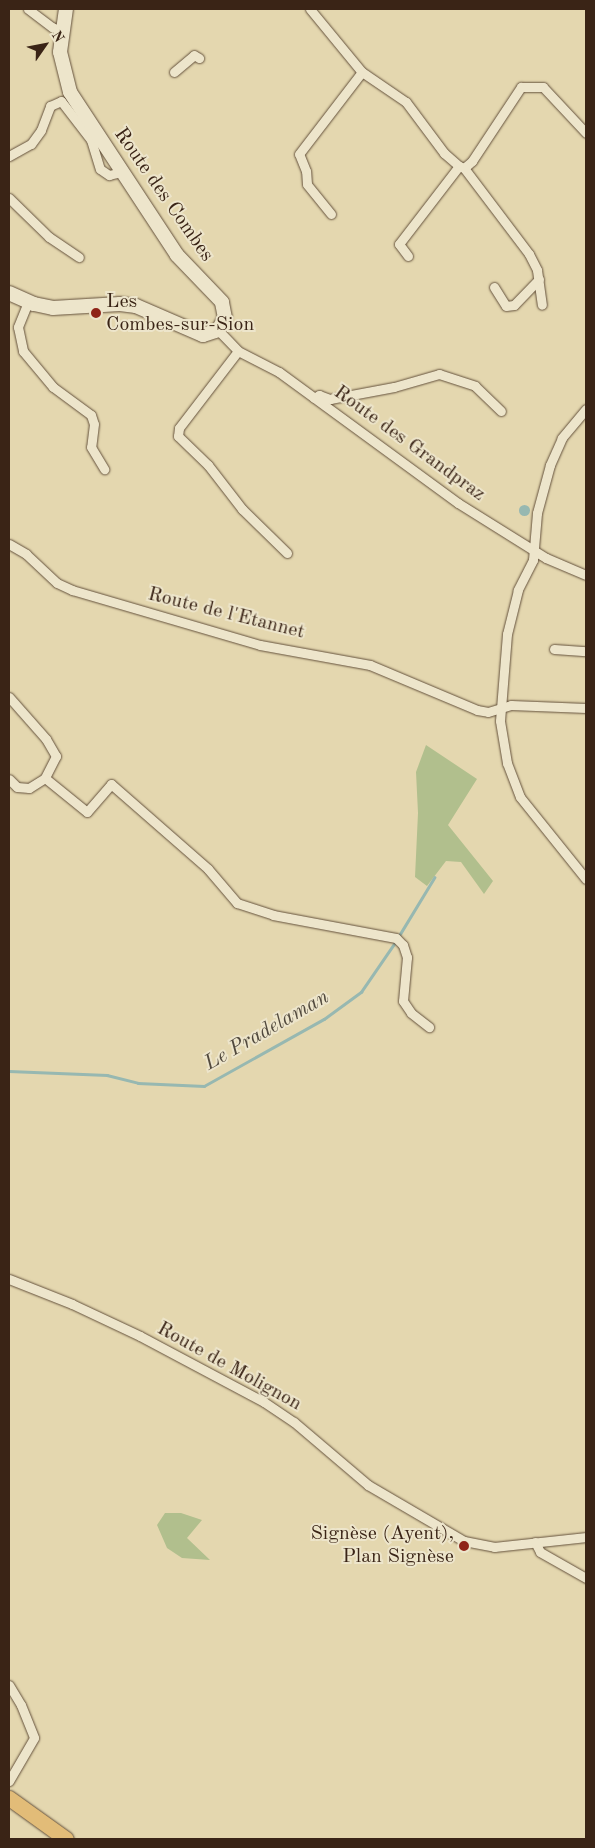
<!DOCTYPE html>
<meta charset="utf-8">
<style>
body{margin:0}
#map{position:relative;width:595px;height:1848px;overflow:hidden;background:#e4d7af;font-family:"Old Standard TT",serif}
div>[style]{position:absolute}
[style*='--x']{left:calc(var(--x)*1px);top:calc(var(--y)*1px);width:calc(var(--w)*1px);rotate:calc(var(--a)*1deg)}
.green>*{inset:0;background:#b1bf8d}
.water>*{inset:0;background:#97b8b1}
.round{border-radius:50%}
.stream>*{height:2.5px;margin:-1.25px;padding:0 1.25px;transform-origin:1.25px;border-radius:1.25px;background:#97b8b1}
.roads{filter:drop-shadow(0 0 1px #64513c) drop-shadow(0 0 1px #64513c)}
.street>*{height:9px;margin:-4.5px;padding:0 4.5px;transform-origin:4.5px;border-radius:4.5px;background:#ede5cb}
.secondary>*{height:14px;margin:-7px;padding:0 7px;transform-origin:7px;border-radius:7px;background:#ede5cb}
.primary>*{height:15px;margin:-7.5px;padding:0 7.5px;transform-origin:7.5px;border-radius:7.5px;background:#e2bc78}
.dots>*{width:14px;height:14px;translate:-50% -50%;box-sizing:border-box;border:2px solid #ede5cb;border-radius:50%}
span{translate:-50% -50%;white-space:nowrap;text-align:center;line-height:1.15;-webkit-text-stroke:4px #ede5cb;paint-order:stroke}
.street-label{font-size:20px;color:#3a2416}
.poi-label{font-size:20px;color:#3a2416}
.left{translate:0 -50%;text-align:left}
.right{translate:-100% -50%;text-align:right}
.water-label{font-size:21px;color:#51493d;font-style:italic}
.frame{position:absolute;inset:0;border:10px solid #3a2416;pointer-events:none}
.north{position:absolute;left:20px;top:20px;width:50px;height:50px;-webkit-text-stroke:4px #ede5cb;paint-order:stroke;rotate:57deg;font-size:14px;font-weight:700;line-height:20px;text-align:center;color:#3a2416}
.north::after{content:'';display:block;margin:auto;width:18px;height:22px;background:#3a2416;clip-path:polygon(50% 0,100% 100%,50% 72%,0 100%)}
</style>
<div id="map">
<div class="green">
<div style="clip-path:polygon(426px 745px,477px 779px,448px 825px,493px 881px,484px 894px,461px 862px,446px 861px,427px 886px,415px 877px,418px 813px,416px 772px)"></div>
<div style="clip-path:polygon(165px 1513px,181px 1513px,202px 1520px,187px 1538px,210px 1560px,182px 1558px,167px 1548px,157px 1525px)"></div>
</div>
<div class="water">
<div class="round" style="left:518.5px;top:504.5px;width:11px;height:11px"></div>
</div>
<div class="stream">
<div style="--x:400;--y:934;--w:66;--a:-58.7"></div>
<div style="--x:9;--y:1071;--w:98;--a:2.3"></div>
<div style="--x:107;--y:1075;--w:32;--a:14"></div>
<div style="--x:138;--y:1083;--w:66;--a:2.6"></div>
<div style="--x:204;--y:1086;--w:137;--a:-29.2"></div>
<div style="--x:324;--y:1019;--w:46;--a:-36.1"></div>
<div style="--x:361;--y:992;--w:58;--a:-55.5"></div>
</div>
<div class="roads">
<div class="street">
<div style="--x:28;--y:9;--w:30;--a:37"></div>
<div style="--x:52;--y:27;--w:10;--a:24"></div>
<div style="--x:310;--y:9;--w:82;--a:50.5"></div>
<div style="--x:362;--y:72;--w:53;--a:34.3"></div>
<div style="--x:406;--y:102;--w:64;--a:53.3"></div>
<div style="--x:444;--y:153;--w:20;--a:41"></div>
<div style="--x:459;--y:166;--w:5;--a:22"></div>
<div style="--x:464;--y:168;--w:11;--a:-41"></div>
<div style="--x:472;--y:161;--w:89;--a:-56.5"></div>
<div style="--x:521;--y:87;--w:22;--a:0"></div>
<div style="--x:543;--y:87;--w:63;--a:46.9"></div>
<div style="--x:174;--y:72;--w:26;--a:-40"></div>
<div style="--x:194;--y:55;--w:6;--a:31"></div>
<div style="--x:9;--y:156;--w:25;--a:-29"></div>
<div style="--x:31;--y:144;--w:17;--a:-54"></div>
<div style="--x:41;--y:130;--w:26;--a:-69"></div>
<div style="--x:50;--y:106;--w:12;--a:-24"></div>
<div style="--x:61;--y:101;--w:49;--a:52.4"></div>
<div style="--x:91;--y:140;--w:30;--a:73"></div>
<div style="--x:100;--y:169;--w:11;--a:34"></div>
<div style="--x:109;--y:175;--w:12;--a:-14"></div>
<div style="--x:464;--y:168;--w:108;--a:52.9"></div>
<div style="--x:529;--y:254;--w:18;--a:63"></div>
<div style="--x:537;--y:270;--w:35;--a:82"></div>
<div style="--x:9;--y:198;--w:56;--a:44.3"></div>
<div style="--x:49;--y:237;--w:36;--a:34"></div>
<div style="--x:331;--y:214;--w:38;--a:-129"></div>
<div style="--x:307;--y:184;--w:13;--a:-94"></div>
<div style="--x:306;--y:171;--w:18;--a:-112"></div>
<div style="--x:299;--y:154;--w:103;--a:-52.5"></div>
<div style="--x:408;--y:256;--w:15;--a:-127"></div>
<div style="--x:399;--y:244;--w:98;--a:-52.4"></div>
<div style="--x:494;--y:287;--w:22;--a:58"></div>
<div style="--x:506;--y:306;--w:8;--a:-7"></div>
<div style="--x:514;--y:305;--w:36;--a:-46"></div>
<div style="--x:28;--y:302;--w:27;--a:112"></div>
<div style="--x:18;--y:327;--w:25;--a:78"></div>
<div style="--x:23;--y:351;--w:47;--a:50.2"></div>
<div style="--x:53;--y:387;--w:47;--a:36.4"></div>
<div style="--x:91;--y:415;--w:9;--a:72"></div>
<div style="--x:94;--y:424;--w:23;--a:97"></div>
<div style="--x:91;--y:447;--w:26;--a:59"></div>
<div style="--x:218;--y:330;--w:29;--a:46"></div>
<div style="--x:238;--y:351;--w:46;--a:27.1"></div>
<div style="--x:279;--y:372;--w:222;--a:36.2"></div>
<div style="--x:458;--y:503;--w:104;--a:32"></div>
<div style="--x:546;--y:558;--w:43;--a:23"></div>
<div style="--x:238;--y:351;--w:97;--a:127.5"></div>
<div style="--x:179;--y:428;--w:8;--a:97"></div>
<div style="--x:178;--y:436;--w:42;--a:44"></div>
<div style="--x:208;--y:465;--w:56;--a:52.3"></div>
<div style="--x:242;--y:509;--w:63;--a:44.4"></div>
<div style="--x:314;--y:398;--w:6;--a:-31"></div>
<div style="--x:319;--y:395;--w:12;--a:20"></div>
<div style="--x:330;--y:399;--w:65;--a:-10.6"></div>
<div style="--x:394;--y:387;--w:47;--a:-16.1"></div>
<div style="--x:439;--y:374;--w:38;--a:18"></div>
<div style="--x:475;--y:386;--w:36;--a:44"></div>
<div style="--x:586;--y:409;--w:38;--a:130"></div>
<div style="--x:562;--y:438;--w:30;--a:114"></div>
<div style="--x:550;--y:465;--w:50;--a:105.2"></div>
<div style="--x:537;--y:513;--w:47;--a:94.9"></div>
<div style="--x:533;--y:560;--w:34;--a:117"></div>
<div style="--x:518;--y:590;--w:45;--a:104"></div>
<div style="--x:507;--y:634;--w:87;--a:94.6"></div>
<div style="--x:500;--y:721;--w:43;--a:80.5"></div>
<div style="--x:507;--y:763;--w:36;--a:69"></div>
<div style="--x:520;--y:797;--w:105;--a:51.2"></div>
<div style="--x:9;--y:544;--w:20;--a:30"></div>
<div style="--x:26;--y:554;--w:42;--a:43.1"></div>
<div style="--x:57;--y:583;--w:17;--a:25"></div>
<div style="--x:72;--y:590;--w:196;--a:16.3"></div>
<div style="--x:260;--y:645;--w:112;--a:10.3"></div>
<div style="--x:370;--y:665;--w:116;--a:22.8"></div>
<div style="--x:477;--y:710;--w:11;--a:10"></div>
<div style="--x:488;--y:712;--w:24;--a:-17"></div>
<div style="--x:511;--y:705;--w:75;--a:2.3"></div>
<div style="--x:554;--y:649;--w:32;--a:4"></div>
<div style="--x:9;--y:697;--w:56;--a:48.6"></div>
<div style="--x:46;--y:739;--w:20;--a:60"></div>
<div style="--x:56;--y:756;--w:25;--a:117"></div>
<div style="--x:45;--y:778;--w:19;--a:148"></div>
<div style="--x:29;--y:788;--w:12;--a:-175"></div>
<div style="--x:17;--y:787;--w:11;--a:-135"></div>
<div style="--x:45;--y:778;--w:54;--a:39"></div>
<div style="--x:87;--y:812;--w:37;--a:-49"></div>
<div style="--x:111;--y:784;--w:129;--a:41.2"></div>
<div style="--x:208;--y:869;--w:45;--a:49.5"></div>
<div style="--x:237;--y:903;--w:38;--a:18"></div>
<div style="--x:273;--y:915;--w:125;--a:10.6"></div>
<div style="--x:396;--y:938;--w:10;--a:45"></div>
<div style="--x:403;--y:945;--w:13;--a:72"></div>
<div style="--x:407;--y:957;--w:44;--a:95.2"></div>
<div style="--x:403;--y:1001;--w:14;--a:56"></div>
<div style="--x:411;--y:1013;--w:23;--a:38"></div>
<div style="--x:9;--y:1279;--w:68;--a:21.6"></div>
<div style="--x:72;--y:1304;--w:75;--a:25.2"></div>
<div style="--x:140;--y:1336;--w:140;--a:28"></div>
<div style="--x:264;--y:1402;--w:36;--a:34"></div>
<div style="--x:294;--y:1422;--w:97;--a:40.4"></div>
<div style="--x:368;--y:1485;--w:111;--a:30.3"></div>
<div style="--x:464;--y:1541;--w:31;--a:11"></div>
<div style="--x:494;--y:1547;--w:93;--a:-6.2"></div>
<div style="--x:535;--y:1542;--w:11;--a:63"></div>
<div style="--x:540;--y:1552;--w:53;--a:29.5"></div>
<div style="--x:9;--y:1685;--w:23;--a:59"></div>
<div style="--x:21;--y:1705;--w:35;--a:68"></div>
<div style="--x:34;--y:1738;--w:50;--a:120.2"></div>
</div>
<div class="secondary">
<div style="--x:9;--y:293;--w:27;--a:24"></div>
<div style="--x:34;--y:304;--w:19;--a:12"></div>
<div style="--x:53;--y:308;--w:67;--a:-3.4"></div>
<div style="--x:120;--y:304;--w:16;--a:7"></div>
<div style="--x:136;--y:306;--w:73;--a:23.4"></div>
<div style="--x:203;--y:335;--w:16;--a:-18"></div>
<div style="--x:218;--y:330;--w:14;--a:-60"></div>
<div style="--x:225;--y:318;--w:16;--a:-101"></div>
<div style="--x:222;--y:302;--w:65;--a:-133.8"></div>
<div style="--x:177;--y:255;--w:195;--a:-123.3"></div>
<div style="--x:70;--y:92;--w:41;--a:-104"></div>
<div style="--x:60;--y:52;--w:43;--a:-82.1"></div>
</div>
<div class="primary">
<div style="--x:9;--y:1798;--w:70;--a:35.7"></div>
</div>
</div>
<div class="dots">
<div style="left:96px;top:313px;background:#8f2418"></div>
<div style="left:464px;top:1546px;background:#8f2418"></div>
</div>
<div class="street-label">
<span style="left:163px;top:195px;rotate:55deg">Route des Combes</span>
<span style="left:409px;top:444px;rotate:36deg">Route des Grandpraz</span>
<span style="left:226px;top:614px;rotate:14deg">Route de l'Etannet</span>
<span style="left:229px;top:1367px;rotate:29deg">Route de Molignon</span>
</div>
<div class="poi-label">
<span class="left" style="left:106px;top:314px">Les<br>Combes-sur-Sion</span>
<span class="right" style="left:454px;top:1546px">Signèse (Ayent),<br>Plan Signèse</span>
</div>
<div class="water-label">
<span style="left:267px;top:1031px;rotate:-30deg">Le Pradelaman</span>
</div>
<div class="frame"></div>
<div class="north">N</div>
</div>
